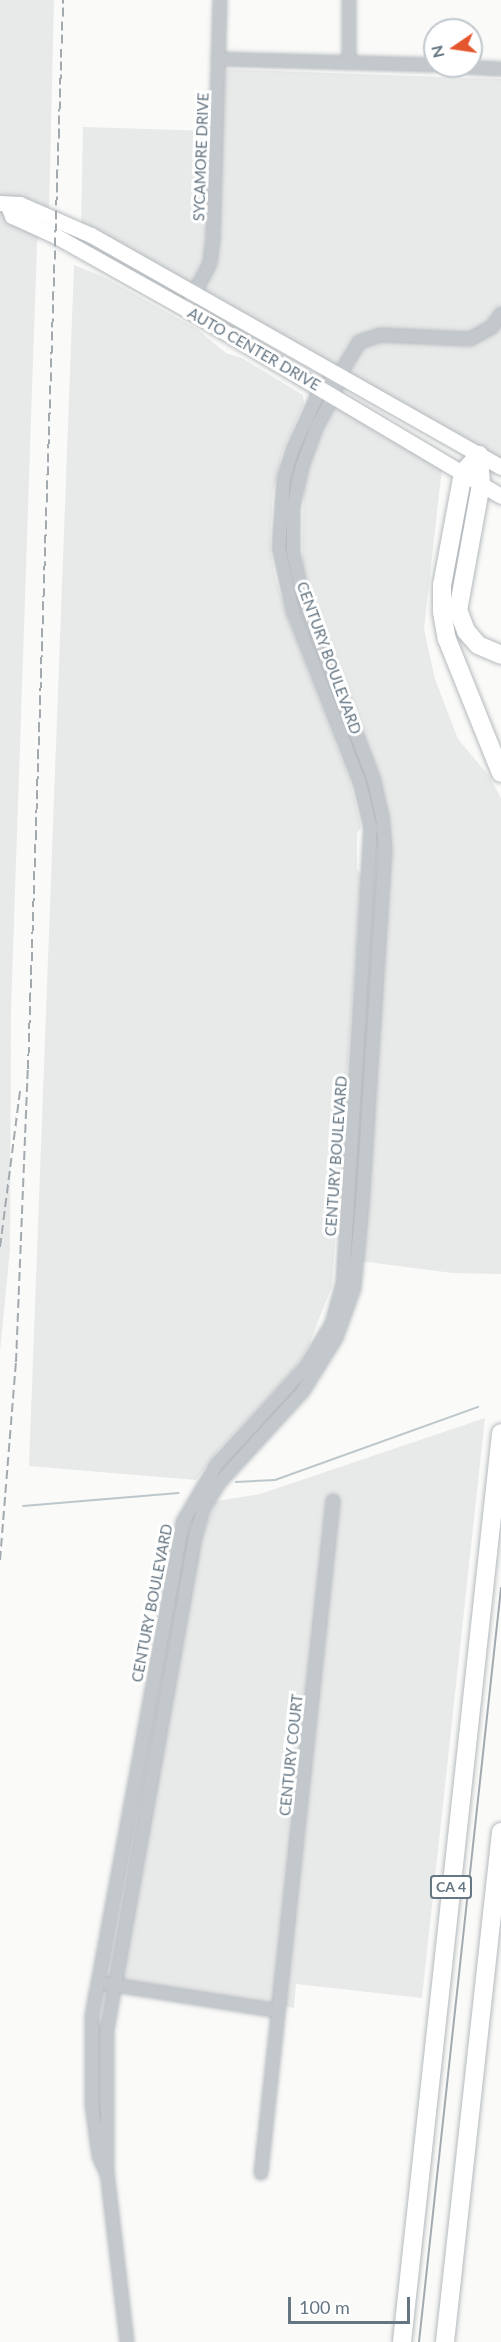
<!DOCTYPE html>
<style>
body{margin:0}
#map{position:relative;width:501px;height:2342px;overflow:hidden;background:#fafaf8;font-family:Lato,sans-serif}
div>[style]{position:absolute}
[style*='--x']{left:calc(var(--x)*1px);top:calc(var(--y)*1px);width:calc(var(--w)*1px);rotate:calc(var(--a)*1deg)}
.built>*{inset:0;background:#e8e9e9}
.stream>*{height:2px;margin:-1px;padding:0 1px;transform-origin:1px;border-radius:1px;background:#bbc7cb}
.roads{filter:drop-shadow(0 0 2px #b5babe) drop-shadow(0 0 2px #b5babe)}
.minor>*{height:12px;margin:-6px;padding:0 6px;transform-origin:6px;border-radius:6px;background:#c3c8cc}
.major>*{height:15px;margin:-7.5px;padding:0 7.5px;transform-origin:7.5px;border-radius:7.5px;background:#fff}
.highway>*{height:18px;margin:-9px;padding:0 9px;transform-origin:9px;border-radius:9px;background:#fff}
.tram>*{height:1.5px;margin:-0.75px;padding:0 0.75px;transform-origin:0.75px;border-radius:0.75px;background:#a2aab0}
.rail>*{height:2px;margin-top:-1px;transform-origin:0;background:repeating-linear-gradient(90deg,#a2aab0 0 9px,transparent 0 13.5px)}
span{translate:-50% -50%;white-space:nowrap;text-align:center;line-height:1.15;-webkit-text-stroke:6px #fff;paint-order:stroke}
.shield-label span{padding:2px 4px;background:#fff;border:2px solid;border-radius:4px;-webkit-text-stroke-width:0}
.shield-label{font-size:14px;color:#657683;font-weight:700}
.street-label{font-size:15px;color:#657683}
.north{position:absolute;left:423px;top:18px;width:60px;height:60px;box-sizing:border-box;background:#fff;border:2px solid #c1c8cd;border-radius:50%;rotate:257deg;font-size:16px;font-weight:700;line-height:24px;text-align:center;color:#657683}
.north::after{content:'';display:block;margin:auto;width:21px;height:27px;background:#e4572e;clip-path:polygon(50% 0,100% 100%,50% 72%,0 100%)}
.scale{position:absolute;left:288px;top:2297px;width:122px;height:27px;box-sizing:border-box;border:3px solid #657683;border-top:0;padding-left:8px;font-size:18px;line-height:21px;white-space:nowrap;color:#657683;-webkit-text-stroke:4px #fff;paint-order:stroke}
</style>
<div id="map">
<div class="built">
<div style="clip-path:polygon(0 0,54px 0,49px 210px,37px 243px,11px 1011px,10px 1249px,0 1352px)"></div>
<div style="clip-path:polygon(218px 69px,501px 79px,501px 467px,196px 293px,210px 263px)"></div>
<div style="clip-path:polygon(83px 127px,213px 131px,207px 262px,192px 286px,81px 227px)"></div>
<div style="clip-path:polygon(74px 265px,104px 277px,197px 329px,226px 353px,242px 358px,303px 395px,304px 403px,282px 453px,273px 491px,270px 545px,274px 573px,289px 623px,350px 781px,361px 827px,357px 834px,357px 869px,361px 875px,332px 1286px,308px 1347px,295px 1368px,219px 1449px,196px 1480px,29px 1466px)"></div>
<div style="clip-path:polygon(335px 400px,442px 468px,424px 629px,435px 679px,458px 739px,489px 776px,501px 798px,501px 1274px,452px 1273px,360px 1261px,390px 845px,302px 578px,304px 473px)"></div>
<div style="clip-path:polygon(485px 1418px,422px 1998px,296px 1984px,294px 2008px,118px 1981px,199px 1542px,216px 1501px,260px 1494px)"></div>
</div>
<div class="stream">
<div style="--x:236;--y:1482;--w:39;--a:-3"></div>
<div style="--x:275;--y:1480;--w:216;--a:-19.8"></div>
<div style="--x:23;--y:1506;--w:156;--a:-4.8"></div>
</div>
<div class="roads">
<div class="minor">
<div style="--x:349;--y:0;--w:60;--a:90"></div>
<div style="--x:218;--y:59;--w:217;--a:1.6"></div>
<div style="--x:446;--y:66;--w:55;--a:3.1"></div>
<div style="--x:186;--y:309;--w:52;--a:-62.4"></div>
<div style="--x:210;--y:263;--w:26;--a:-83"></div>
<div style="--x:213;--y:237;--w:237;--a:-88.3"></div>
<div style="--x:108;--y:1984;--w:172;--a:9"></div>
<div style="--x:106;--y:2172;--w:17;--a:-114"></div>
<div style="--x:99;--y:2156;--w:52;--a:-97.7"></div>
<div style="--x:92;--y:2104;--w:88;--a:-90"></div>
<div style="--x:92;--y:2016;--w:502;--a:-79.56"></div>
<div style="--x:183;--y:1522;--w:67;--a:-59.6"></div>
<div style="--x:217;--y:1464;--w:130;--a:-47.5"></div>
<div style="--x:305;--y:1368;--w:52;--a:-58.5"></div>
<div style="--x:332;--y:1324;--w:42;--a:-75"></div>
<div style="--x:343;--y:1283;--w:455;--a:-86.5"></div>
<div style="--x:371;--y:829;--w:47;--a:-103.4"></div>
<div style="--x:360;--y:783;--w:184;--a:-111.4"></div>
<div style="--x:293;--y:612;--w:66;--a:-102.2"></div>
<div style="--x:279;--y:547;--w:70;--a:-85.9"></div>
<div style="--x:284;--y:477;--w:29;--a:-72"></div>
<div style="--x:293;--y:449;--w:67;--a:-65.3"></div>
<div style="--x:321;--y:388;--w:24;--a:-36"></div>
<div style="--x:261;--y:2173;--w:676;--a:-83.88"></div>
<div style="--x:127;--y:2342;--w:170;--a:-96.7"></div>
<div style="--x:107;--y:2173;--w:143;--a:-90"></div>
<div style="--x:107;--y:2030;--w:501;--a:-79.88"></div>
<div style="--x:195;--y:1537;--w:30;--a:-73"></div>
<div style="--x:204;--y:1508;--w:29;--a:-59"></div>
<div style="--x:219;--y:1483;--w:125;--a:-47.6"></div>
<div style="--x:303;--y:1391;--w:62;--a:-58.1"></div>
<div style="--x:336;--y:1338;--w:53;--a:-70.2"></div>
<div style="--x:354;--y:1288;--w:83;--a:-84.5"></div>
<div style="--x:362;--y:1205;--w:356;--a:-86.3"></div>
<div style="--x:385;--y:850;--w:33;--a:-95"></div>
<div style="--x:382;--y:817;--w:40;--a:-103"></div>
<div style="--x:373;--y:778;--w:201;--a:-111"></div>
<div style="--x:301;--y:590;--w:39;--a:-102"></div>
<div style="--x:293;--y:552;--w:45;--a:-90"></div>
<div style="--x:293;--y:507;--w:42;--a:-77.6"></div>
<div style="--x:302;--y:466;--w:40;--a:-69.8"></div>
<div style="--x:316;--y:428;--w:36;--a:-62"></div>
<div style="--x:333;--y:396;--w:23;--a:-72"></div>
<div style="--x:340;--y:374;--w:37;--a:-59"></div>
<div style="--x:359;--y:342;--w:22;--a:-18"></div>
<div style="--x:380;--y:335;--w:90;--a:2.5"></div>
<div style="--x:470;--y:339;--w:25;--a:-29"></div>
<div style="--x:492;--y:327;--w:16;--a:-55"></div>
</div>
<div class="major">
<div style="--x:0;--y:203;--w:20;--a:3"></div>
<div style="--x:20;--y:204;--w:77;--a:23.6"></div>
<div style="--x:91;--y:235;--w:471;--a:29.5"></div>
<div style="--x:8;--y:206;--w:11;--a:68"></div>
<div style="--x:12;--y:216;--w:48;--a:24.4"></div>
<div style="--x:56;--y:236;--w:149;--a:29.3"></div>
<div style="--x:186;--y:309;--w:366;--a:30.7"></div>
</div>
<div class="highway">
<div style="--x:479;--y:455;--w:24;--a:132"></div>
<div style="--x:463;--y:473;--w:114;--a:100.6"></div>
<div style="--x:442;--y:585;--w:27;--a:90"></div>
<div style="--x:442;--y:612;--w:27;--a:80"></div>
<div style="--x:447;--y:639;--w:144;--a:68.1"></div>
<div style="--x:479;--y:455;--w:29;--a:86"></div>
<div style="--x:481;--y:484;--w:128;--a:100.3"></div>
<div style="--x:458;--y:610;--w:22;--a:69"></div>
<div style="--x:466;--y:631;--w:18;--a:49"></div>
<div style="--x:478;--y:645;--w:25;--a:23"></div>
<div style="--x:402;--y:2342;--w:914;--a:-83.78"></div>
<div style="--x:445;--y:2342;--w:513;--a:-83.73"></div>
</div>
</div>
<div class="tram">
<div style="--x:419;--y:2342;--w:758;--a:-83.79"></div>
</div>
<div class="rail">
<div style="--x:0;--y:1247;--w:158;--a:-82.7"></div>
<div style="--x:0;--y:1560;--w:199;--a:-85.4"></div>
<div style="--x:16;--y:1362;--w:293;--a:-87.7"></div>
<div style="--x:28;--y:1069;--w:1070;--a:-88.12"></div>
</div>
<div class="shield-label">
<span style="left:451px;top:1887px">CA 4</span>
</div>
<div class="street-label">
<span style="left:201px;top:157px;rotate:-88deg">SYCAMORE DRIVE</span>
<span style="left:254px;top:349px;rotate:30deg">AUTO CENTER DRIVE</span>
<span style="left:329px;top:658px;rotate:70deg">CENTURY BOULEVARD</span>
<span style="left:336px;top:1156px;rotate:-86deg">CENTURY BOULEVARD</span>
<span style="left:152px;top:1603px;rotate:-79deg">CENTURY BOULEVARD</span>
<span style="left:291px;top:1755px;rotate:-84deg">CENTURY COURT</span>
</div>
<div class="north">N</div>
<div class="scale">100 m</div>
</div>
